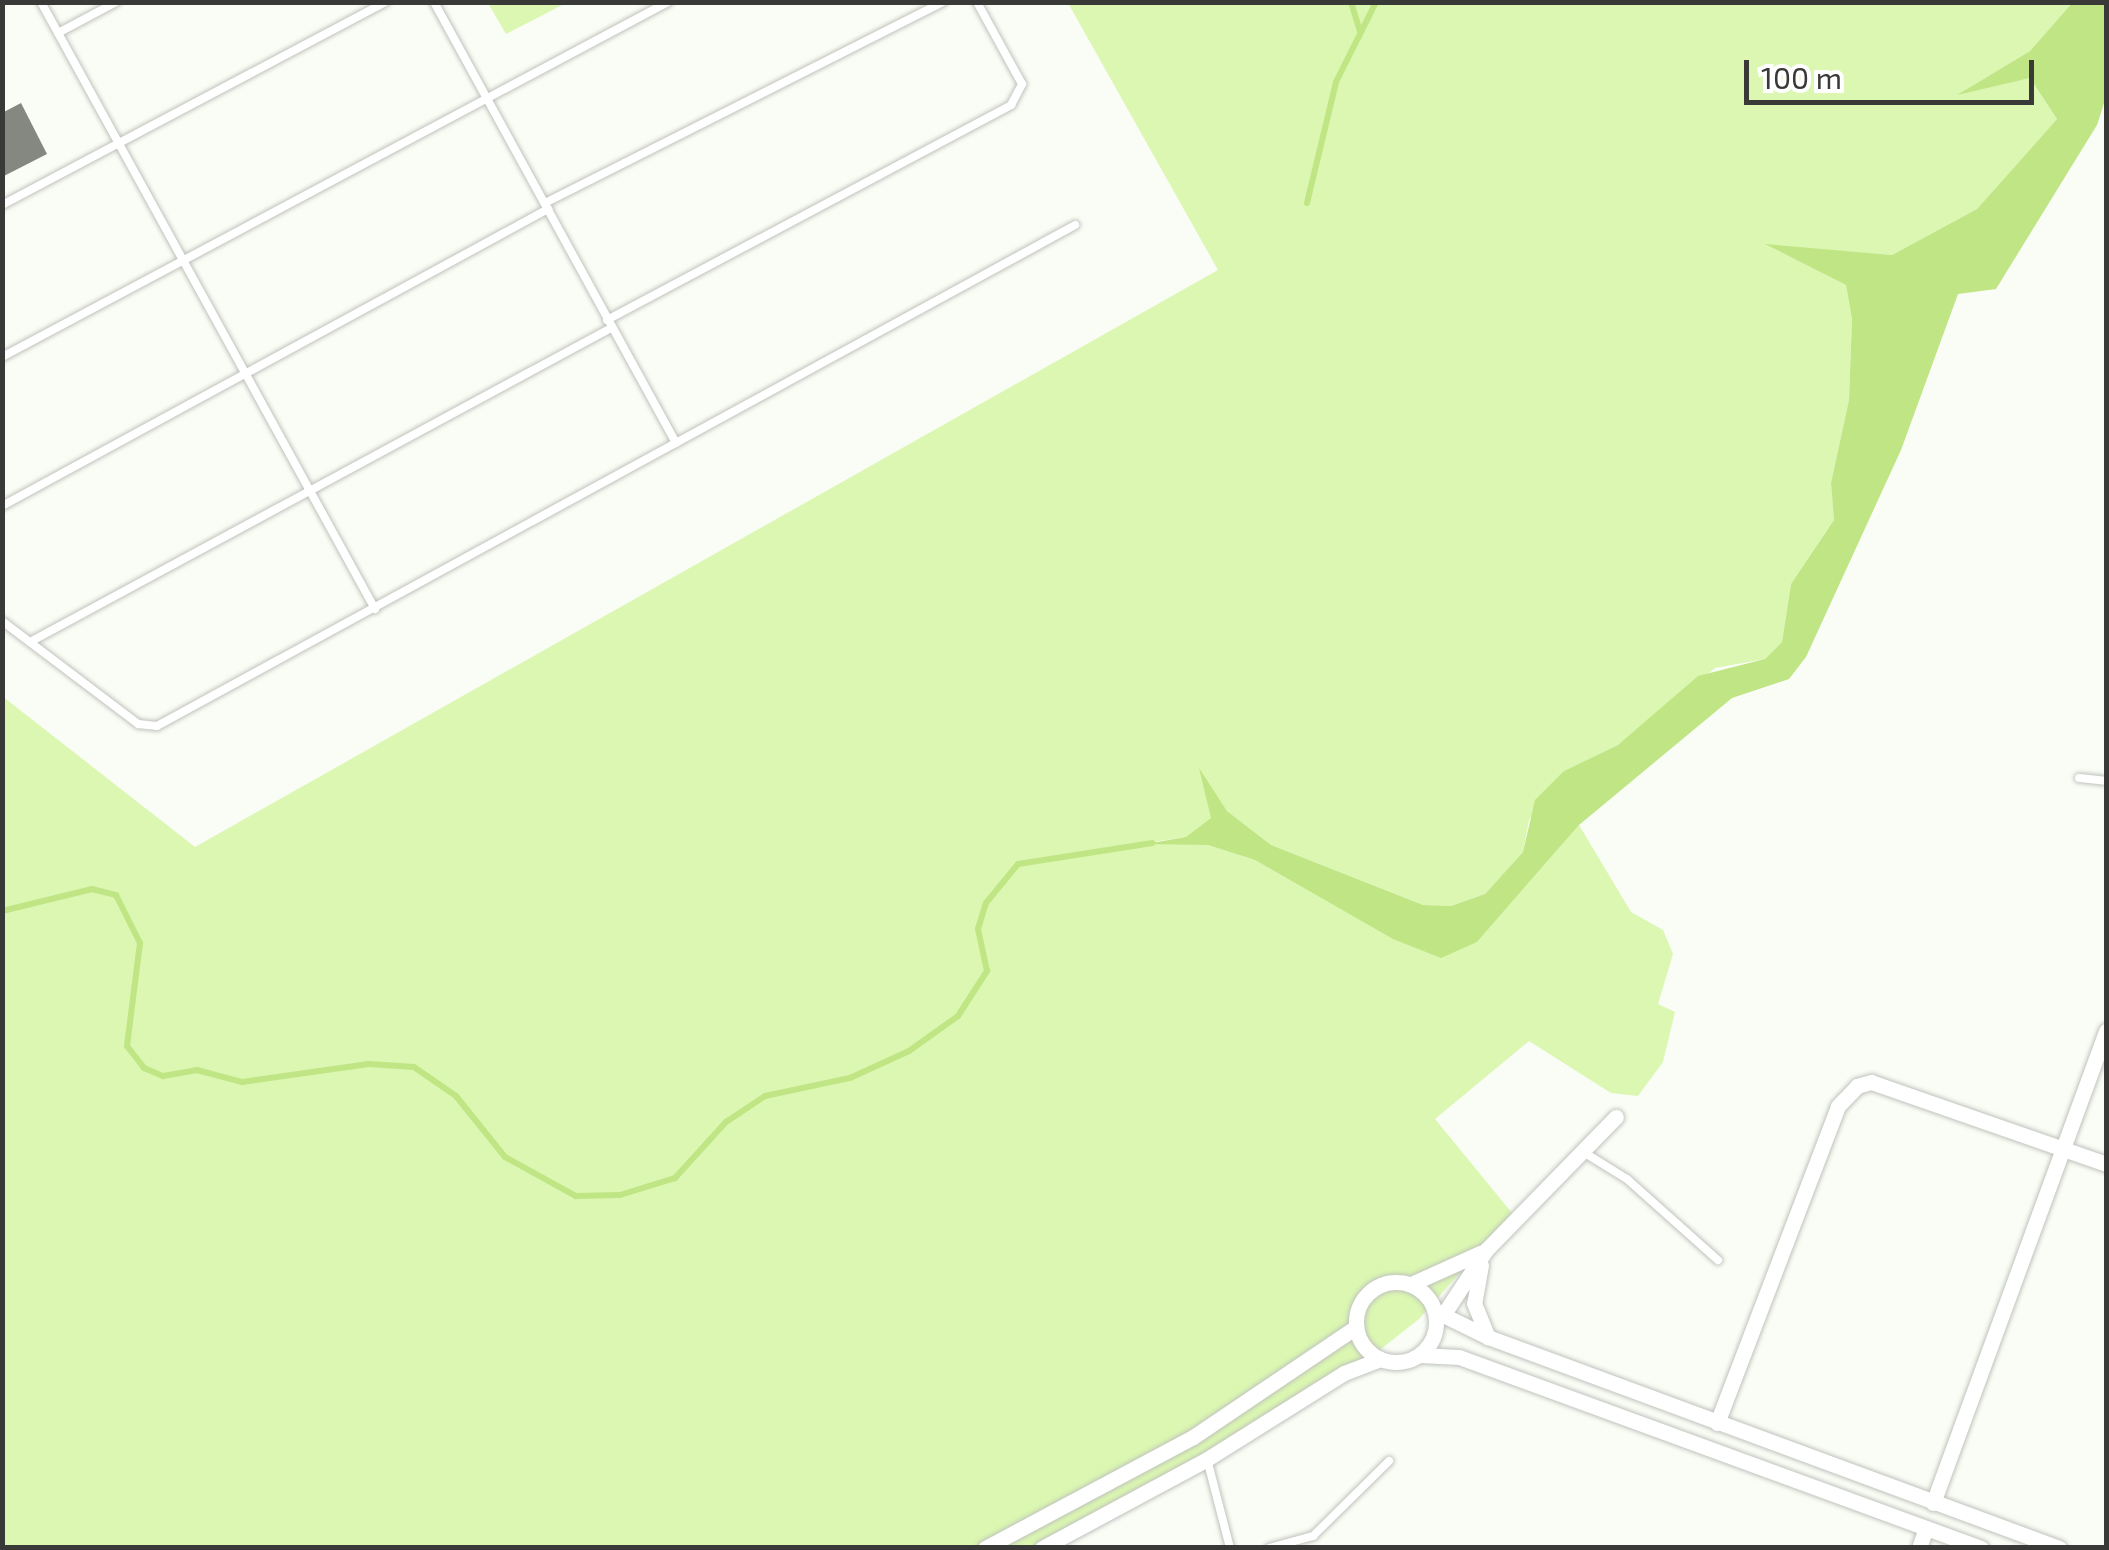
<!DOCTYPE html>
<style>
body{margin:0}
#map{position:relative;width:2109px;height:1550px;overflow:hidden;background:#f9fdf5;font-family:"Exo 2",sans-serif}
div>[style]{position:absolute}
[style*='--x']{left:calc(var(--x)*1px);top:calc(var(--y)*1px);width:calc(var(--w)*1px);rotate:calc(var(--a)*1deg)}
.green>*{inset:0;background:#dbf7b2}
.water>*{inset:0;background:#c0e584}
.stream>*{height:6px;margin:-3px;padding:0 3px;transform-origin:3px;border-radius:3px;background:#c0e584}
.building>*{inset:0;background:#858781}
.roads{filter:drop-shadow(0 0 2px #c0c3bd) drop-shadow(0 0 2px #c0c3bd)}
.lane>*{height:8px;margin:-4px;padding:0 4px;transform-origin:4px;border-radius:4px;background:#fff}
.street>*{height:15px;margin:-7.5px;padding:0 7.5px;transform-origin:7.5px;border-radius:7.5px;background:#fff}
.street>.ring{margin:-7.5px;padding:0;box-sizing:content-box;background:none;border:15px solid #fff;border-radius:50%}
span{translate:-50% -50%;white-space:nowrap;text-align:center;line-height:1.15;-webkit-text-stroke:8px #fff;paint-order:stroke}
.frame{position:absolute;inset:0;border:5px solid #393a37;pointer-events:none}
.scale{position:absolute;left:1744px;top:60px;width:290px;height:45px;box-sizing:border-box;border:5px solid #393a37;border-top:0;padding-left:12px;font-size:30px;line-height:35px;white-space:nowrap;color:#393a37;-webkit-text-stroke:8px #fff;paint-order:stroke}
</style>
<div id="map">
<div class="green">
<div style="clip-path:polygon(488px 3px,566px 3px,506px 34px)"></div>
<div style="clip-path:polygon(1068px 3px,2072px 3px,2030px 51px,1962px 92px,2030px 78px,2057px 119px,1977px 209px,1892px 255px,1770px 246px,1846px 285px,1852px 319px,1849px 400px,1831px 483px,1834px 520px,1791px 584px,1782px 642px,1765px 659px,1715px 668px,1618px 745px,1564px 771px,1529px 820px,1523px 852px,1485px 894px,1451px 906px,1423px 905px,1271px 845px,1227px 811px,1201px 772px,1212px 818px,1186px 837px,1153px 842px,1208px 845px,1255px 860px,1316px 894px,1477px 942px,1579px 825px,1631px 912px,1663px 930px,1673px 954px,1658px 1004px,1675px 1012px,1663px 1062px,1638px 1096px,1611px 1093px,1529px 1041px,1435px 1119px,1512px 1213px,1419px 1319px,1362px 1364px,1039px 1547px,3px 1547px,2px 696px,195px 847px,1218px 270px)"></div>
</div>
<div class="water">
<div style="clip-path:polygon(2072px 3px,2106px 3px,2106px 97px,2097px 125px,1996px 289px,1958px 294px,1901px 450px,1806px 657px,1789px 679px,1732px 698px,1579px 825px,1477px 942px,1441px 958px,1393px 939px,1255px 860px,1208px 845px,1146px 844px,1186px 837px,1211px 818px,1199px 768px,1227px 811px,1271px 845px,1423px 905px,1451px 906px,1485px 894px,1523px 852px,1535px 800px,1564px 771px,1618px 745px,1698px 676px,1765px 659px,1782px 642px,1791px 584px,1834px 520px,1831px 483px,1849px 400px,1852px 319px,1846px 285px,1765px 244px,1892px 255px,1977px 209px,2057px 119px,2030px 78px,1957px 95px,2030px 51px)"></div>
</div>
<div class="stream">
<div style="--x:1351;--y:2;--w:31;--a:73"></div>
<div style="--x:1307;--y:203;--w:124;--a:-76.5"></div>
<div style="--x:1336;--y:82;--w:89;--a:-63.4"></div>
<div style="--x:2;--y:911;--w:93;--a:-13.7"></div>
<div style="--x:92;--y:889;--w:25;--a:14"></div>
<div style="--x:116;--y:895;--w:54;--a:63.4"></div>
<div style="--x:140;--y:943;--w:104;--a:97.2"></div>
<div style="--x:127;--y:1046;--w:28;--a:52"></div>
<div style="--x:144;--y:1068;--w:21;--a:23"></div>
<div style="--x:163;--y:1076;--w:35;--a:-10"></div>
<div style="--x:197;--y:1070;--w:47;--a:14.9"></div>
<div style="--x:242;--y:1082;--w:128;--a:-8.1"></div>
<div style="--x:369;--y:1064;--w:45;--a:3.8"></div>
<div style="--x:414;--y:1067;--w:51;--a:34.6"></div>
<div style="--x:456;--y:1096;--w:78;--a:51.2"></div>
<div style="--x:505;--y:1157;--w:81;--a:28.8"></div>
<div style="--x:576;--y:1196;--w:44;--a:-1.3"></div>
<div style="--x:620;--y:1195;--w:58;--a:-17.2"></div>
<div style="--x:675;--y:1178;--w:76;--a:-47.7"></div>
<div style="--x:726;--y:1122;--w:47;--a:-33.7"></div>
<div style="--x:765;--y:1096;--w:87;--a:-12"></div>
<div style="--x:850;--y:1078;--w:65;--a:-24.6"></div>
<div style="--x:909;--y:1051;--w:60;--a:-35.5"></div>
<div style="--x:958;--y:1016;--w:54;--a:-57.2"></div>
<div style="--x:987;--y:971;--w:43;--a:-102.1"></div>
<div style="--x:978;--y:929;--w:27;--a:-73"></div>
<div style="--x:986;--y:903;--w:50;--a:-50.6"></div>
<div style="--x:1018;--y:864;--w:136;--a:-8.9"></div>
</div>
<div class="building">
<div style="clip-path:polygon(21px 103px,47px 154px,2px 177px,2px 113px)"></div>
</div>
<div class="roads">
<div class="lane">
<div style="--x:41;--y:2;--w:693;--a:61.18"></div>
<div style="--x:434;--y:2;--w:503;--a:61.24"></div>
<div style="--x:58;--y:33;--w:66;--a:-28.1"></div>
<div style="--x:545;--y:203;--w:446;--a:-26.8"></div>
<div style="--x:2;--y:205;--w:434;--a:-27.9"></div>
<div style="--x:607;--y:320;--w:458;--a:-28"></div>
<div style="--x:1011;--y:105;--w:24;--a:-62"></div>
<div style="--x:1022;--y:84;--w:94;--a:-118.8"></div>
<div style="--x:2;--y:357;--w:755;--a:-28.06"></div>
<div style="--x:2;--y:506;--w:622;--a:-28.54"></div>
<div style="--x:2;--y:621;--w:171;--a:37.1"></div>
<div style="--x:138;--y:724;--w:19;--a:6"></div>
<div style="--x:157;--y:726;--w:1046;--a:-28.62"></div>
<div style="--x:30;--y:642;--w:660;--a:-28.39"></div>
<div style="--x:2079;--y:778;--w:27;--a:6"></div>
<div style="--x:1585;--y:1153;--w:49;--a:31.8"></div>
<div style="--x:1627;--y:1179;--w:122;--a:41.7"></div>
<div style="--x:1207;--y:1459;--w:92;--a:75.5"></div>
<div style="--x:1269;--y:1548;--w:46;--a:-15.3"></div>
<div style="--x:1313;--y:1536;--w:107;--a:-44.6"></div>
</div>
<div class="street">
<div style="--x:1481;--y:1265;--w:39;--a:100"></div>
<div style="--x:1474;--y:1303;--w:37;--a:68"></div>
<div class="ring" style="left:1356px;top:1282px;width:65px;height:65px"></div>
<div style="--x:1411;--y:1284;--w:76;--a:-24.2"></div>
<div style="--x:1435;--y:1311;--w:59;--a:26.1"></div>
<div style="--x:1488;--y:1337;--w:609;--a:20.28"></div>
<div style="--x:1443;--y:1315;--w:78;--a:-56.5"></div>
<div style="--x:1486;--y:1250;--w:186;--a:-45.7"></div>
<div style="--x:1420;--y:1355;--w:39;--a:3"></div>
<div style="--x:1459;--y:1357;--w:556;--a:20.1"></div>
<div style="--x:1717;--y:1423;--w:339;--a:-69.1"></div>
<div style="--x:1838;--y:1106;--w:28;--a:-46"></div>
<div style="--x:1857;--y:1086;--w:15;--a:-16"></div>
<div style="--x:1871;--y:1082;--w:249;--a:19.2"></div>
<div style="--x:1933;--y:1503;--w:503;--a:-69.87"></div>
<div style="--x:985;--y:1548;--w:236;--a:-28.1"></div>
<div style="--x:1193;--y:1437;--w:197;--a:-34"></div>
<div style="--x:1042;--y:1548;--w:187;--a:-28.3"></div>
<div style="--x:1207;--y:1459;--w:162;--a:-32.1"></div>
<div style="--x:1344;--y:1373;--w:39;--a:-21"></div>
<div style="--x:1919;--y:1548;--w:21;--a:-71"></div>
</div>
</div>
<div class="frame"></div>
<div class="scale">100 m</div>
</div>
